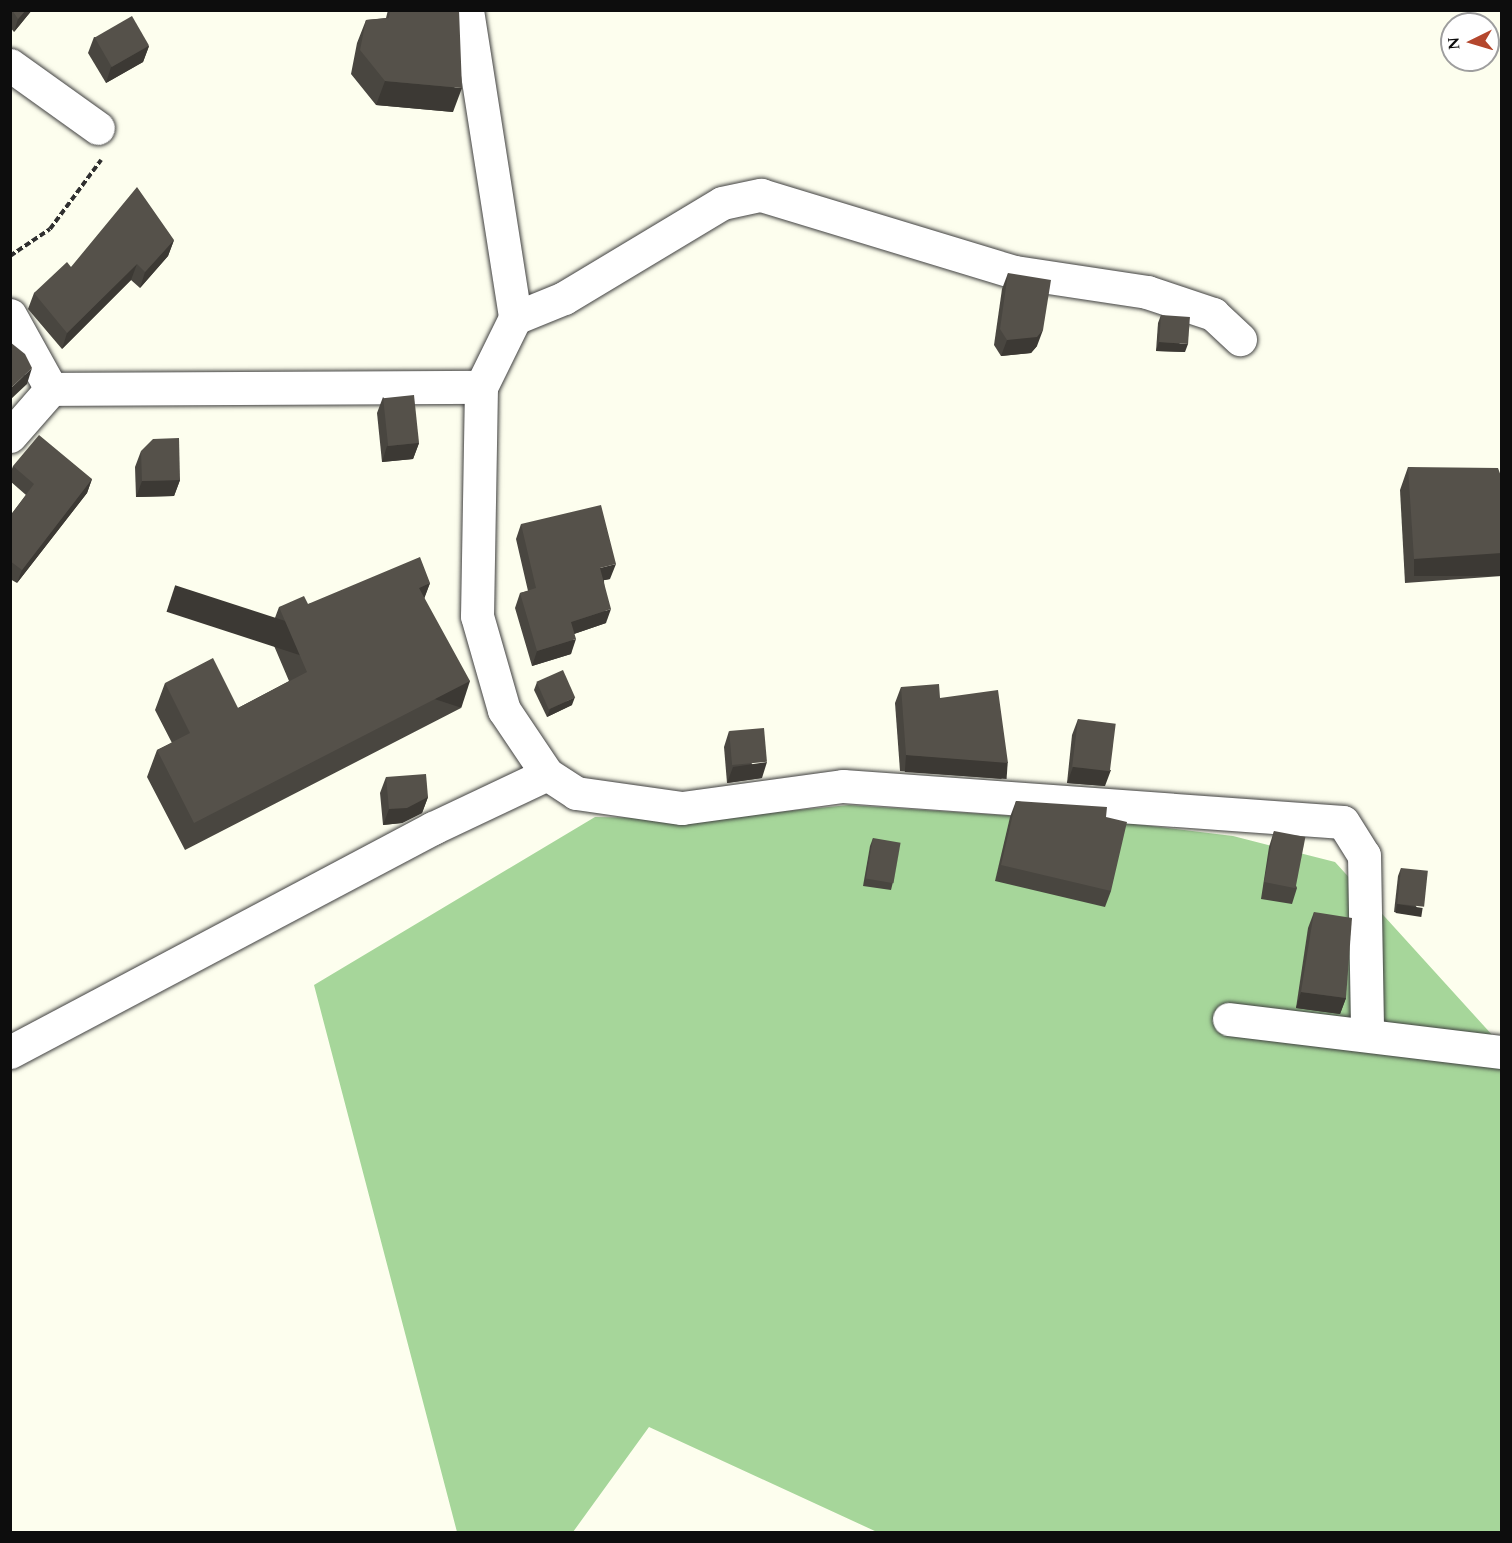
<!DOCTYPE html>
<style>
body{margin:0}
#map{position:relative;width:1512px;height:1543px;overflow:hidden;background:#fdfeee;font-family:Spectral,serif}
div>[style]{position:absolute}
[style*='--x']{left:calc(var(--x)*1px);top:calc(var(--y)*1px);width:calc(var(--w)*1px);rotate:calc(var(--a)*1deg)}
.forest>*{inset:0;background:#a6d69a}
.path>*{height:4px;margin-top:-2px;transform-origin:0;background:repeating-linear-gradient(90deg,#2f2f2f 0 6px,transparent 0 9px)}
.roads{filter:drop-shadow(0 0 2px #404040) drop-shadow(0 0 2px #404040)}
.minor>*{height:33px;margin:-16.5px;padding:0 16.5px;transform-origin:16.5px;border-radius:16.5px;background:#fff}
.wall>*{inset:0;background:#494640}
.shaded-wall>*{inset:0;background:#3c3934;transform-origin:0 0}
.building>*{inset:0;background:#55514a;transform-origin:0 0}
span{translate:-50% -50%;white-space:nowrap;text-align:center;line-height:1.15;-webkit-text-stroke:6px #fff;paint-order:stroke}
.frame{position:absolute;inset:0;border:12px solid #0d0d0d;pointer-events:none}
.north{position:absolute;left:1440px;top:12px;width:60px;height:60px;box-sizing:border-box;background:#fff;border:2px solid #9e9e9e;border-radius:50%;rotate:265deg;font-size:16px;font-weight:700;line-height:24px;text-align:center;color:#0d0d0d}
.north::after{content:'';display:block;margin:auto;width:21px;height:27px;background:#b4472d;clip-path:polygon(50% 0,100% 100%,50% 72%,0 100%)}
</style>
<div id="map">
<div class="forest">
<div style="clip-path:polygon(849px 805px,1135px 824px,1233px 836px,1335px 862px,1494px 1037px,1501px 1063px,1501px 1532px,877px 1532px,649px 1427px,573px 1532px,457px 1532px,314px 985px,595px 817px,705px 819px)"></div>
</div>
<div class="path">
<div style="--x:10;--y:256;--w:48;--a:-34"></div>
<div style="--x:50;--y:229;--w:86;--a:-53.5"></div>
</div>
<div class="roads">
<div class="minor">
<div style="--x:467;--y:10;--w:312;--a:81.1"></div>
<div style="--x:515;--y:318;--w:77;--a:116.2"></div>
<div style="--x:481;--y:387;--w:229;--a:91"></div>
<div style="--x:477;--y:616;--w:98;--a:74"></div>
<div style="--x:504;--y:710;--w:77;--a:56.1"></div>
<div style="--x:547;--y:774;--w:35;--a:33"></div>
<div style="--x:576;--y:793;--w:107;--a:8.1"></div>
<div style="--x:682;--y:808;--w:162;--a:-7.8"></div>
<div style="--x:843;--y:786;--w:501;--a:4.12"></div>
<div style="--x:1343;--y:822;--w:39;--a:58"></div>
<div style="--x:1364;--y:855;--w:179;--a:89"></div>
<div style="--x:10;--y:65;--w:108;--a:35.6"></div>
<div style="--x:10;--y:315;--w:85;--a:61"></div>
<div style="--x:515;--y:318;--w:53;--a:-22.2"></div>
<div style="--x:564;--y:298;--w:184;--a:-31"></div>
<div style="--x:722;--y:203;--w:40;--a:-12"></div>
<div style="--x:761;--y:195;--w:265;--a:16.9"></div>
<div style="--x:1015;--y:272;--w:134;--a:8.6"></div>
<div style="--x:1147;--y:292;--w:70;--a:18.4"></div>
<div style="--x:1213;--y:314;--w:37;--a:43"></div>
<div style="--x:10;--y:436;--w:62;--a:-48.9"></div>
<div style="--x:51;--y:389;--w:430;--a:-0.3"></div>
<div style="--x:1229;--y:1019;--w:275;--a:6.9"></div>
<div style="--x:10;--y:1052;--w:479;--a:-27.9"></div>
<div style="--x:433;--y:828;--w:126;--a:-25.3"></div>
</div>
</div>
<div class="wall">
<div style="clip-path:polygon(10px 10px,32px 10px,14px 32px,10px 27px)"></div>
<div style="clip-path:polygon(388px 10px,459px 10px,453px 112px,376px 105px,351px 74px,357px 43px,366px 20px,386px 18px)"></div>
<div style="clip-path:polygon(94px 37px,149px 46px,143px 62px,106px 83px,88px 53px)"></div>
<div style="clip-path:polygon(174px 240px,168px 256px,140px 288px,131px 280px,62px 349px,28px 309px,34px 293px,71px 267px)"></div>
<div style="clip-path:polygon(1008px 273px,1037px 346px,1031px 353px,1001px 356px,994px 345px,1002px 289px)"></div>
<div style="clip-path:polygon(1161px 315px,1185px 352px,1156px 351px,1158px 323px)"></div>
<div style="clip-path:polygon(383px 397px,419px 443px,413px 459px,382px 462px,377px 413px)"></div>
<div style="clip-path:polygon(141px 451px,180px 480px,174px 496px,136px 497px,135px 467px)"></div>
<div style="clip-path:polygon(13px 466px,92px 479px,87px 493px,17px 583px,10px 579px,10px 516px,26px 495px,10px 481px,10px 474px)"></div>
<div style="clip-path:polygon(1408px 467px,1502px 479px,1502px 576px,1405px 583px,1400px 490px)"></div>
<div style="clip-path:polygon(521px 524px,610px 579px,604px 580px,606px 623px,574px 634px,571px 654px,532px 666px,515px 608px,520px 593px,528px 591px,516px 539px)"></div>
<div style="clip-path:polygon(430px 583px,424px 598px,461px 708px,185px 850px,147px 777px,157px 750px,172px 743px,155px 710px,165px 683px,238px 708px,289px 681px,269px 634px,279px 607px,308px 604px)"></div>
<div style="clip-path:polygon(537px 682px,572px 705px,547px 717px,534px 690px)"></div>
<div style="clip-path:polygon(901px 687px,940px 698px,1002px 779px,900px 771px,895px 703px)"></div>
<div style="clip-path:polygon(1078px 719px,1105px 786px,1067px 783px,1072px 735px)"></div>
<div style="clip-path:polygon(729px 731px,762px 778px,727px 783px,724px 747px)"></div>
<div style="clip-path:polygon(386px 777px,428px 797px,422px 813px,402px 823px,383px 825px,380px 793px)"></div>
<div style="clip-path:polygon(1016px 801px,1106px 817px,1111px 891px,1105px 907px,995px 881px,1010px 817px)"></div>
<div style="clip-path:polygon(1274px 831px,1297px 888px,1292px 904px,1261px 899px,1269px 847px)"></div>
<div style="clip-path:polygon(873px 838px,893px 882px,891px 890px,863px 886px,870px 846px)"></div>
<div style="clip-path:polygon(1401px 868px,1420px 916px,1394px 912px,1398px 876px)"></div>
<div style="clip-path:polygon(1314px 912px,1346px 998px,1340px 1014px,1296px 1008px,1308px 928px)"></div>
</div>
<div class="shaded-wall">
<div style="clip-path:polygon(26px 10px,32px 10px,14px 32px,18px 19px)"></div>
<div style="clip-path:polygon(149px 46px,143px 62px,106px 83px,111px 67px)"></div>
<div style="clip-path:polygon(385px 81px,462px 88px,453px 112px,376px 105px)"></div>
<div style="clip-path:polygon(174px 240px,168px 256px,140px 288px,145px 272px)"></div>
<div style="clip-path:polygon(137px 264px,131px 280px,62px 349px,67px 333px)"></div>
<div style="clip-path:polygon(1043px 330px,1037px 346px,1031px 353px,1001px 356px,1007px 340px)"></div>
<div style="clip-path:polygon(1159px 342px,1188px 344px,1185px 352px,1156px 351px)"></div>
<div style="clip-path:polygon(32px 368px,27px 384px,10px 400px,10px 389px)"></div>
<div style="clip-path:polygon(419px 443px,413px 459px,382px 462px,387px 446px)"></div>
<div style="clip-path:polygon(92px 479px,87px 493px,17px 583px,22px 570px)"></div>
<div style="clip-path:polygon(180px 480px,174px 496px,136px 497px,142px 481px)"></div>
<div style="left:1502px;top:553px;width:23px;height:88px;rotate:90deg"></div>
<div style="clip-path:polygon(616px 564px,610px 579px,595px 582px,600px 568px)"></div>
<div style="clip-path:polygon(430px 583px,420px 610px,419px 588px)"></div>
<div style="clip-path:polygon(611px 609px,606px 623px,565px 637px,571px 622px)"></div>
<div style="clip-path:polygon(576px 639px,571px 654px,532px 666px,537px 651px)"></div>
<div style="left:470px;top:681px;width:28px;height:310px;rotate:108deg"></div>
<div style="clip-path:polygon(575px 697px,572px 705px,547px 717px,550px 709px)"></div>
<div style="left:906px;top:755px;width:102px;height:17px;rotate:4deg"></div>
<div style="clip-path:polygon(767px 762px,762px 778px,727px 783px,733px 767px)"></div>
<div style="clip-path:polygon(1073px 767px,1111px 770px,1105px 786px,1067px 783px)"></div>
<div style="clip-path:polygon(428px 797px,422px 813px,402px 823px,383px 825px,389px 809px)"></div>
<div style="left:1397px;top:904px;width:26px;height:9px;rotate:9deg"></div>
<div style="clip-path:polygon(1301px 992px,1346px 998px,1340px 1014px,1296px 1008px)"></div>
</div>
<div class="building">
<div style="clip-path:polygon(12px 10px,26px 10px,18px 19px)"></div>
<div style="clip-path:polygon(390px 10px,459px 10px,462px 88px,385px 81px,360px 50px,366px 20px,389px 18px)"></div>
<div style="left:132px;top:16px;width:34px;height:43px;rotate:60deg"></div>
<div style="clip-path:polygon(137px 187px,174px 240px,145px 272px,137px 264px,67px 333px,34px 293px,67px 262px,71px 267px)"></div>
<div style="clip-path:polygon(1008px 273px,1051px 280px,1043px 330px,1037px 337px,1007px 340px,1000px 329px)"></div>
<div style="left:1161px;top:315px;width:29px;height:27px;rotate:4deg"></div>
<div style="clip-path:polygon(10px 342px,25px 354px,32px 368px,10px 389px)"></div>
<div style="left:414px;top:395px;width:48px;height:31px;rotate:84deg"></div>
<div style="clip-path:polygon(39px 435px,92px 479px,22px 570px,10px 561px,10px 516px,34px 484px,13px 466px)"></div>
<div style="clip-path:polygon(179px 438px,180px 480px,142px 481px,141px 451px,153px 439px)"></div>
<div style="clip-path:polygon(1408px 467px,1498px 468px,1502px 479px,1502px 553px,1414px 559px)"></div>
<div style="clip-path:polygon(601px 505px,616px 564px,600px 568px,611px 609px,571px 622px,576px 639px,537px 651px,520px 593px,536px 588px,521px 524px)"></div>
<div style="clip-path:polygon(420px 557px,430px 583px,419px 588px,470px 681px,194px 823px,157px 750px,190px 733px,165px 683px,213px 658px,238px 708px,307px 672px,279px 607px,304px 596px,308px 604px)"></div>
<div style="left:563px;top:670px;width:30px;height:29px;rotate:66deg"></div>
<div style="clip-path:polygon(939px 684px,940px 698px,998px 690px,1008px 763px,906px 755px,901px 687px)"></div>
<div style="left:1078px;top:719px;width:38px;height:48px;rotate:7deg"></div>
<div style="left:764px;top:728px;width:34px;height:35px;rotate:85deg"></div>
<div style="clip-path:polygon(426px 774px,428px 797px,407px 808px,389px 809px,386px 777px)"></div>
<div style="clip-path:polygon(1016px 801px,1107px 807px,1106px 817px,1127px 822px,1111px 891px,1001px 865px)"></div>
<div style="left:1274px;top:831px;width:32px;height:52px;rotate:11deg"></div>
<div style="left:873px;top:838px;width:28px;height:41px;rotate:10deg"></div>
<div style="left:1401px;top:868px;width:27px;height:36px;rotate:6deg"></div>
<div style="clip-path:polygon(1314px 912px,1352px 918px,1346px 998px,1301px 992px)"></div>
</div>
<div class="frame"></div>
<div class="north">N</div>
</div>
